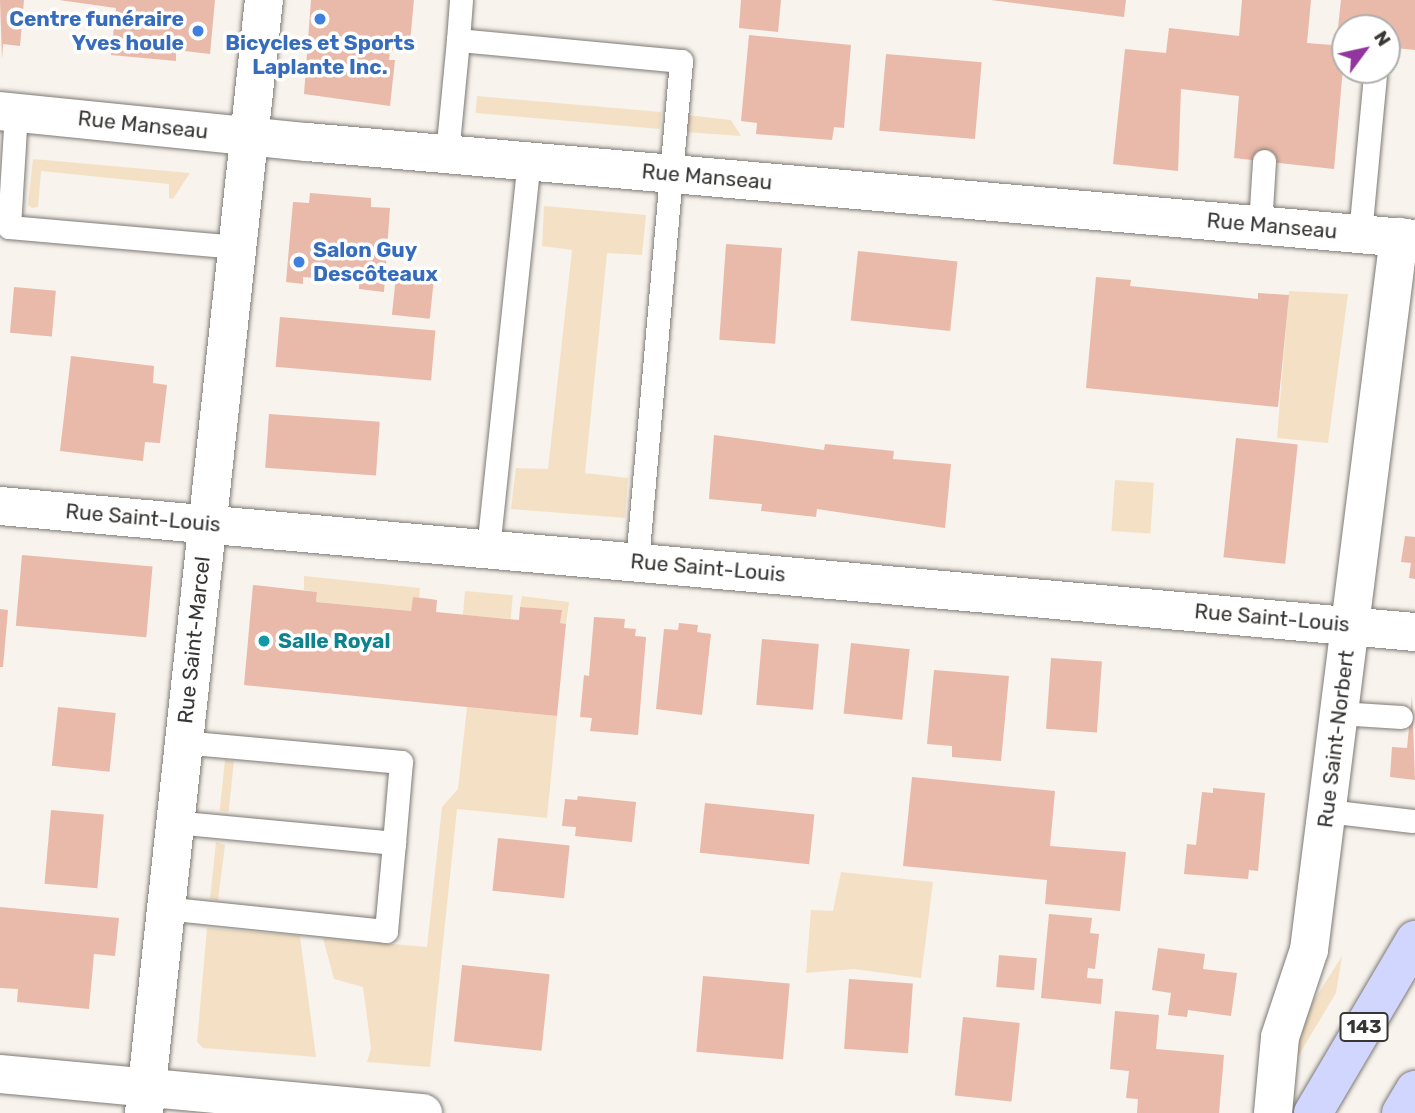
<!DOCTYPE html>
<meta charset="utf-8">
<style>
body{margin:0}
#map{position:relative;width:1415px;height:1113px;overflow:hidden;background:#f8f3ed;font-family:Rubik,sans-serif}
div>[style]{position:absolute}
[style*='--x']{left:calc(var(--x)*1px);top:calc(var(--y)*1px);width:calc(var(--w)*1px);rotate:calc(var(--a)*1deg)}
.green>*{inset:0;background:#f4e1c5;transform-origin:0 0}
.building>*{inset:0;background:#e9b9a9;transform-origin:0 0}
.roads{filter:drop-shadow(0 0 2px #7e7a75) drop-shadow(0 0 2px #7e7a75)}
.lane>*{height:23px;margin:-11.5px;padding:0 11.5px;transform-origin:11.5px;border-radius:11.5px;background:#fff}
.street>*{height:38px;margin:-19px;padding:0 19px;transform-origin:19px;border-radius:19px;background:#fff}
.primary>*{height:38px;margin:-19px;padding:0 19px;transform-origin:19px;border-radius:19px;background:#d0d6fd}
.dots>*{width:19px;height:19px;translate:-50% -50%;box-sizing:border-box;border:4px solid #fff;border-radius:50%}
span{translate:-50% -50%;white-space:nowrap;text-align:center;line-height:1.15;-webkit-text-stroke:7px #fff;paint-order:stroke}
.shield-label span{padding:2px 5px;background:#fff;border:2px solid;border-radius:5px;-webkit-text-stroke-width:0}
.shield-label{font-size:19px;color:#383634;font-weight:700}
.shop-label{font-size:21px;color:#366cbe;font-weight:700}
.right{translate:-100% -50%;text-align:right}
.left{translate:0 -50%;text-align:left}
.street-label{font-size:21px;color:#383634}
.culture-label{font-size:21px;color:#0d838f;font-weight:700}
.north{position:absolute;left:1331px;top:14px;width:70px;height:70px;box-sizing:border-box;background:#fff;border:2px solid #afafae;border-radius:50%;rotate:57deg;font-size:19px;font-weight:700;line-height:28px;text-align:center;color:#383634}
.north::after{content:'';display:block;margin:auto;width:24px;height:32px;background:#92359f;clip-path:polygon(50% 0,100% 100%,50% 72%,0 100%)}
</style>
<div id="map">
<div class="green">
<div style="left:477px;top:96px;width:185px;height:17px;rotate:5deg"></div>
<div style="clip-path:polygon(687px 115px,731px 120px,741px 136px,685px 132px)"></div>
<div style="clip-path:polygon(33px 159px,190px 173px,173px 199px,169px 198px,169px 184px,41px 171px,38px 207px,32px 208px,28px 205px)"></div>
<div style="clip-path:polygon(544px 206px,646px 215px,642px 255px,607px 253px,585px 473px,628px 478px,625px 518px,511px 509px,516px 468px,548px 469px,572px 250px,542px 246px)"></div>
<div style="clip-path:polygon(1289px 291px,1348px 294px,1328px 443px,1277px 438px)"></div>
<div style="left:1115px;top:480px;width:39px;height:51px;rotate:4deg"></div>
<div style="clip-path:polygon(304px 576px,420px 588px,419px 598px,413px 597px,411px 611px,316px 602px,317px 592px,304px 590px)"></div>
<div style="left:465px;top:591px;width:48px;height:24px;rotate:5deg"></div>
<div style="clip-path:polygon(522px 596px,569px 602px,566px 624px,560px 623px,561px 610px,520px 607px)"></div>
<div style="clip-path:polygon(467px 707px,557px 716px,547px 818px,457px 809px,430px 1067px,367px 1062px,371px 1048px,363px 987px,334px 979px,323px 938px,427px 947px,442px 807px,458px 789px)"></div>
<div style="left:225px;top:760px;width:9px;height:51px;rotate:6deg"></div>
<div style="clip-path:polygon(216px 842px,225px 845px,218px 900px,210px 899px)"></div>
<div style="clip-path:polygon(841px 872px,933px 882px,921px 978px,854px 969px,806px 973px,811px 910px,833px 911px)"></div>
<div style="clip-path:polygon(207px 928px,300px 936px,316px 1057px,203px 1048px,197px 1042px)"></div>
<div style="clip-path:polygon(1342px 956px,1336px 993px,1291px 1068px,1299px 1024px)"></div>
</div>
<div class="building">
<div style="clip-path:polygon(0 0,24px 0,20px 46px,3px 44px,2px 59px)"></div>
<div style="clip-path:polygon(59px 0,215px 0,210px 54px,176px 50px,176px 61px,111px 55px,116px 8px)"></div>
<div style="clip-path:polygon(311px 0,414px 0,409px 52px,390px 50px,389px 60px,395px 60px,390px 106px,304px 94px)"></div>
<div style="clip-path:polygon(741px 0,781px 0,778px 32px,739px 28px)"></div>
<div style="clip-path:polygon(991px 0,1126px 0,1124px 17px)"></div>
<div style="clip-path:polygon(1242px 0,1311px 0,1307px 43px,1345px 46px,1334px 169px,1234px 158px,1239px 96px,1181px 89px,1178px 171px,1113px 164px,1125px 49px,1166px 53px,1169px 28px,1239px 36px)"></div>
<div style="clip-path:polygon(1341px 0,1415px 0,1415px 50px,1387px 47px,1387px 28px,1345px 28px,1345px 37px,1337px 37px)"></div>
<div style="clip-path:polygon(749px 35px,851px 45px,844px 128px,834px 127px,832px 140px,756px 134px,757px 123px,741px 121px)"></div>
<div style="left:886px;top:54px;width:96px;height:77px;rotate:5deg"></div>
<div style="clip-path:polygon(310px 193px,371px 198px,371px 207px,390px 208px,384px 292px,359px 289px,359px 281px,303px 277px,303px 284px,286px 282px,293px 202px,309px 203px)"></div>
<div style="left:726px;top:244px;width:56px;height:96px;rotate:4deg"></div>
<div style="left:858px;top:251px;width:100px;height:70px;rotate:6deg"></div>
<div style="left:396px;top:276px;width:38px;height:39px;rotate:6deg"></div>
<div style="clip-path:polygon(1096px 277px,1131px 280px,1130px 286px,1258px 299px,1258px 293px,1289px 295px,1278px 407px,1086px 388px)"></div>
<div style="left:14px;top:287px;width:42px;height:46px;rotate:5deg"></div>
<div style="left:280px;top:317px;width:156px;height:50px;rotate:5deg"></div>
<div style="clip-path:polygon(71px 356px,154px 366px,153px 383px,167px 385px,160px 443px,145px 442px,143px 461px,60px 451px)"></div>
<div style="left:269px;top:414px;width:111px;height:54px;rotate:4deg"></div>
<div style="clip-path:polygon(714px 435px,824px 450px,825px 444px,894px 451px,893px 459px,951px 464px,945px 528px,817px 509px,816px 517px,761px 511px,762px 504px,709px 499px)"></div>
<div style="left:1236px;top:438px;width:62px;height:120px;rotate:6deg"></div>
<div style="clip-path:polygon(1405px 536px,1415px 537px,1415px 579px,1409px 578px,1411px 563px,1401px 562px)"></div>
<div style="left:22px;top:555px;width:131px;height:71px;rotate:5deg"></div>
<div style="clip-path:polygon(253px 585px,317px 592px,316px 602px,411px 611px,413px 597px,430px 599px,437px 600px,436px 612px,519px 620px,520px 607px,562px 610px,560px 623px,566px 624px,557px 716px,244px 685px)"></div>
<div style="clip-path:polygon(0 609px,8px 610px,3px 667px,0 667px)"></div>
<div style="clip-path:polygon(594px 617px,625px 619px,624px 628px,636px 629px,635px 636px,646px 637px,638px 735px,590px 731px,592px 718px,580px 717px,584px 675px,589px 676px)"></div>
<div style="clip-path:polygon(679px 623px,698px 625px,697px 632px,711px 634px,702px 715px,656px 709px,664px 629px,678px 630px)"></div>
<div style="left:762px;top:639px;width:57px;height:66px;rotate:5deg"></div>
<div style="left:851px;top:643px;width:59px;height:71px;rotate:6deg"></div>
<div style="left:1051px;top:658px;width:51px;height:71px;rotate:4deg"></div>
<div style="clip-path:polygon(934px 670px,1009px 676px,1001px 761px,952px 757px,952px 746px,927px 744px)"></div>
<div style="clip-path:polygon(1412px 696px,1415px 780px,1390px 777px,1392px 747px,1407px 748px)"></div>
<div style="left:58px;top:707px;width:58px;height:59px;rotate:6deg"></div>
<div style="clip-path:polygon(912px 777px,1055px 791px,1050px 846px,1126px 852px,1120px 911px,1045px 904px,1047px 880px,903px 866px)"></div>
<div style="clip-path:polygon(1213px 788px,1265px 793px,1258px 871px,1249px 870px,1248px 879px,1184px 874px,1187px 844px,1196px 845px,1202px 792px,1213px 793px)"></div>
<div style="clip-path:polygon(578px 796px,636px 802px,632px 842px,575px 836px,576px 827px,562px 826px,565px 799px,577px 800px)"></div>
<div style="left:705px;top:803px;width:110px;height:50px;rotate:6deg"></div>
<div style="left:51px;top:810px;width:53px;height:74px;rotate:5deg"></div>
<div style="left:498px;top:838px;width:72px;height:53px;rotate:6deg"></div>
<div style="clip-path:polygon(0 907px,119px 918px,115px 956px,94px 954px,89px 1009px,17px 1002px,18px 989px,0 988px)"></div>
<div style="clip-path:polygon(1049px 914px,1092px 918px,1090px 933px,1099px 934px,1095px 969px,1088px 968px,1087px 978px,1103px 979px,1101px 1004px,1041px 998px)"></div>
<div style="clip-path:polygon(1158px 948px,1205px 954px,1203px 969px,1237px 973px,1231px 1016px,1188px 1010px,1187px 1017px,1168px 1015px,1171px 993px,1152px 990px)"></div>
<div style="left:999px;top:955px;width:38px;height:32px;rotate:5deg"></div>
<div style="left:462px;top:965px;width:88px;height:77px;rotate:6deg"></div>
<div style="left:703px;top:976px;width:87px;height:76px;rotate:5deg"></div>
<div style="left:849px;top:979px;width:64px;height:70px;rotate:4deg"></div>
<div style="clip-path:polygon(1115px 1011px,1159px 1015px,1156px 1049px,1224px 1055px,1219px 1113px,1137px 1113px,1138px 1099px,1126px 1098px,1129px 1071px,1110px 1069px)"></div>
<div style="left:963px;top:1017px;width:57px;height:79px;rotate:6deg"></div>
</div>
<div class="roads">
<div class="lane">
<div style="--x:458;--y:40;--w:40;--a:-85.7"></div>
<div style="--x:16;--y:112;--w:115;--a:93.5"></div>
<div style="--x:9;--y:227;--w:229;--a:5"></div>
<div style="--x:447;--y:154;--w:115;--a:-84.5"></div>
<div style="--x:458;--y:40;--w:224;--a:5.4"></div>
<div style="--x:681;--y:61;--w:503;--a:95.02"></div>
<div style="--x:1260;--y:225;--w:64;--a:-86.4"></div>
<div style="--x:1360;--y:234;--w:160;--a:-84.6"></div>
<div style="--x:488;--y:549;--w:390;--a:-84"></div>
<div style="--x:1339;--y:713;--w:62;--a:3.7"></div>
<div style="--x:1327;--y:811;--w:86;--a:6.7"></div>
<div style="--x:173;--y:822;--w:222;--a:5.4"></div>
<div style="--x:394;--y:843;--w:81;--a:-85.1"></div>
<div style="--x:401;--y:762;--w:220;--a:-174.8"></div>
<div style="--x:164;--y:908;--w:223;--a:5.9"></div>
<div style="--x:386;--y:931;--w:88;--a:-84.8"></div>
</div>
<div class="street">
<div style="--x:0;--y:111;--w:309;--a:5.8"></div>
<div style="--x:307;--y:142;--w:1112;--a:5"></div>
<div style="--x:0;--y:506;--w:1421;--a:5.09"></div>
<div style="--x:0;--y:1074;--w:425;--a:5.3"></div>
<div style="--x:144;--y:1113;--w:1119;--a:-83.85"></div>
<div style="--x:1273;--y:1113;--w:76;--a:-84.7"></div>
<div style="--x:1280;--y:1037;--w:92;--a:-71.6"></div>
<div style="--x:1309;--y:950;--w:719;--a:-82.81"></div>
</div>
<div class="primary">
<div style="--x:1313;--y:1113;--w:201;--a:-59.5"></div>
<div style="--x:1401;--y:1113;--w:27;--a:-59"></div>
</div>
</div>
<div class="dots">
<div style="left:320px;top:19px;background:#3f7fe0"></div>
<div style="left:198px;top:31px;background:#3f7fe0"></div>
<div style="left:299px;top:262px;background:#3f7fe0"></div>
<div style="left:264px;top:641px;background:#0f9aa8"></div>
</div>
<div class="shield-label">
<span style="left:1364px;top:1027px">143</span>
</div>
<div class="shop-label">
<span class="right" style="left:184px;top:31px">Centre funéraire<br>Yves houle</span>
<span style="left:320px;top:55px">Bicycles et Sports<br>Laplante Inc.</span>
<span class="left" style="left:313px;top:262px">Salon Guy<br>Descôteaux</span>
</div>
<div class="street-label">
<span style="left:143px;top:125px;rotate:6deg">Rue Manseau</span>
<span style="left:707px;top:177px;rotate:5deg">Rue Manseau</span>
<span style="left:1272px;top:226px;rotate:5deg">Rue Manseau</span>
<span style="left:143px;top:518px;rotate:5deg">Rue Saint-Louis</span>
<span style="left:708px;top:568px;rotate:5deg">Rue Saint-Louis</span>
<span style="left:1272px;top:618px;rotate:5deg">Rue Saint-Louis</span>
<span style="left:194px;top:640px;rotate:-84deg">Rue Saint-Marcel</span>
<span style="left:1336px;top:739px;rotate:-83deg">Rue Saint-Norbert</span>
</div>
<div class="culture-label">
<span class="left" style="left:278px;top:641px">Salle Royal</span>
</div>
<div class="north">N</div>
</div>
